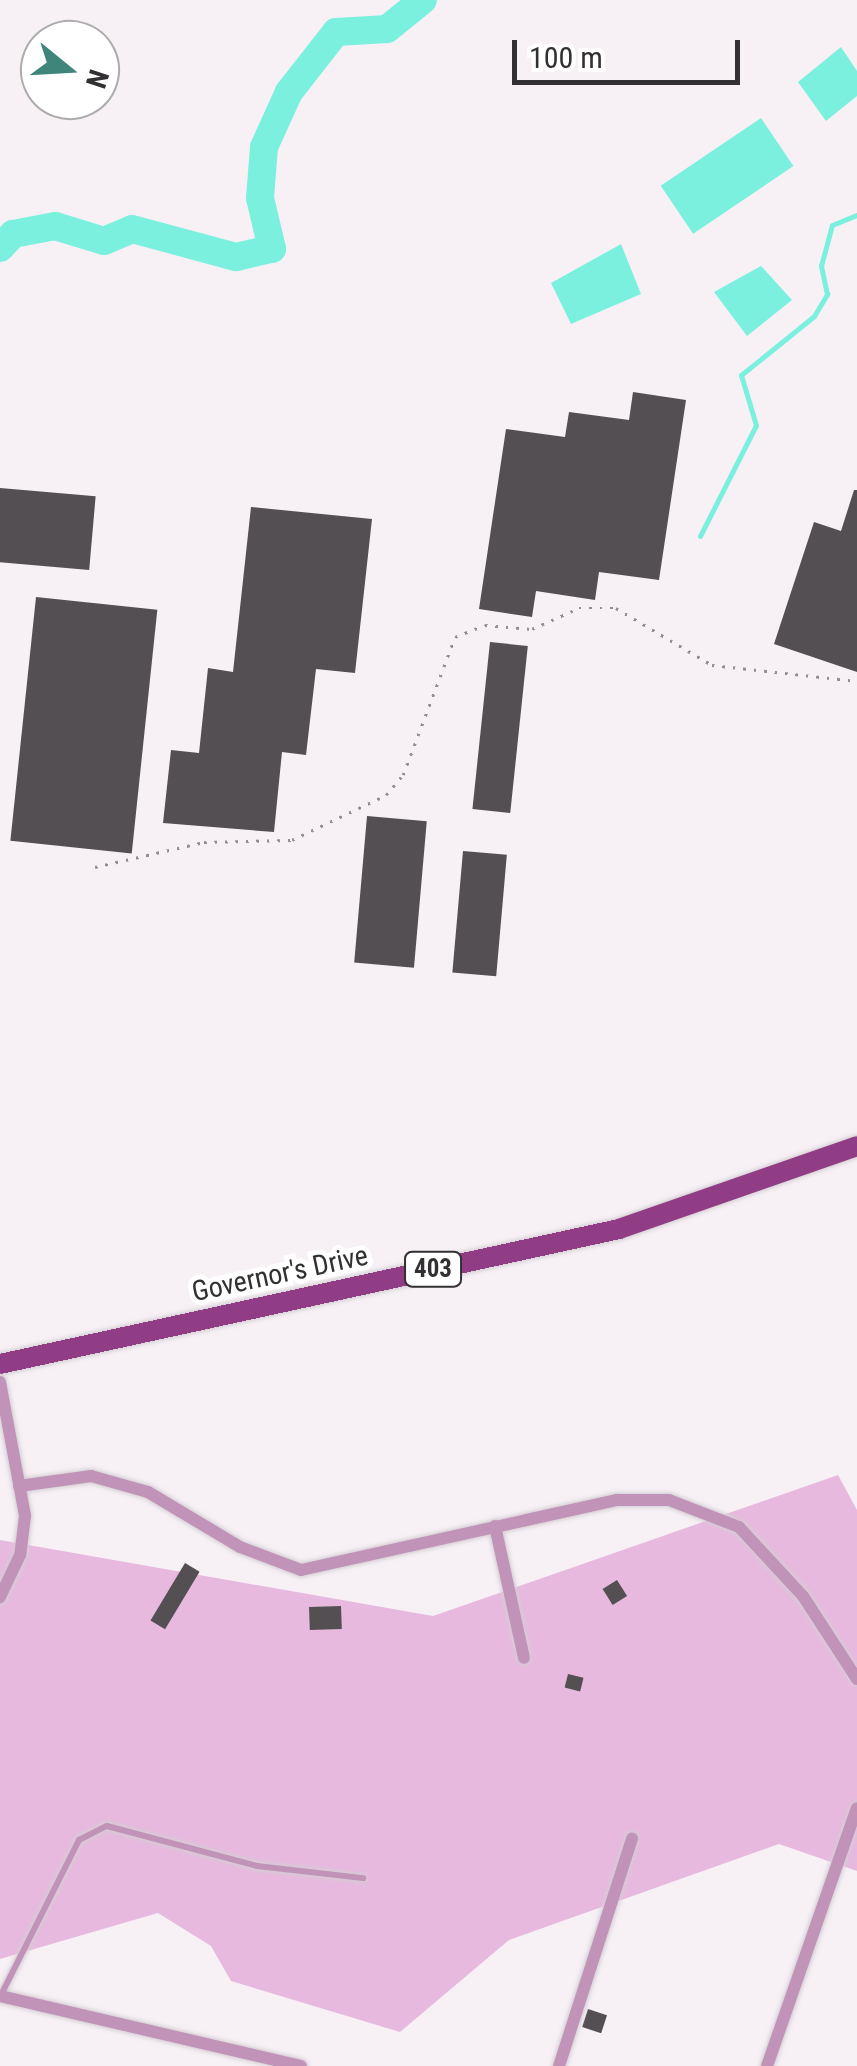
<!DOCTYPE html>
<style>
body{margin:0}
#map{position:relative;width:857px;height:2066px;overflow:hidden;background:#f7f1f6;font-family:"Roboto Condensed",sans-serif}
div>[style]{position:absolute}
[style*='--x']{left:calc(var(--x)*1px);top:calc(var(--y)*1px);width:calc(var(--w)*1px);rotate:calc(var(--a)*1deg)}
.green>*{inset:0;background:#e8b9df}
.water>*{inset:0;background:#7bf0de;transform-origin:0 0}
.stream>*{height:5px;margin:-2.5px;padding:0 2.5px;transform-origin:2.5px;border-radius:2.5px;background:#7bf0de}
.river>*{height:28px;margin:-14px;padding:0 14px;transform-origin:14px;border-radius:14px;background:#7bf0de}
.building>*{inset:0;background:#544f53;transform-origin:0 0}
.path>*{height:2.5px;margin-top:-1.25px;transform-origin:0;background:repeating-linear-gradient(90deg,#928e91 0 2.5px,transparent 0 10.5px)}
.roads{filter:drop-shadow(0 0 2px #d4ced3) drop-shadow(0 0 2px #d4ced3)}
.service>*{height:6px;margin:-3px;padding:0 3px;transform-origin:3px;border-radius:3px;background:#c293b9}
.minor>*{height:12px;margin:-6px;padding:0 6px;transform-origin:6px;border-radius:6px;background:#c293b9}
.primary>*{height:20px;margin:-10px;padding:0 10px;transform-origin:10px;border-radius:10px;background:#913d86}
span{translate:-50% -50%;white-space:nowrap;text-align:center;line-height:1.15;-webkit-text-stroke:10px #fff;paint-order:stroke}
.shield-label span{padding:2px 8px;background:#fff;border:2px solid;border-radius:8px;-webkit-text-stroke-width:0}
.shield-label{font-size:25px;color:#323032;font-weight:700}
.street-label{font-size:28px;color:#323032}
.north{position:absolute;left:20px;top:20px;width:100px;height:100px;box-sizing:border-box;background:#fff;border:2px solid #adacad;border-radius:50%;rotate:108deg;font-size:28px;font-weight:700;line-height:40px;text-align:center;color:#323032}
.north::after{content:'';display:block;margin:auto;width:35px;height:45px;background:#40857a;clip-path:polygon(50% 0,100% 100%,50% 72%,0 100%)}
.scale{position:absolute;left:512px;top:40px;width:228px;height:45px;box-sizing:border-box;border:5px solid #323032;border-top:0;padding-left:12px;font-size:30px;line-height:35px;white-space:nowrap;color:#323032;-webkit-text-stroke:8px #fff;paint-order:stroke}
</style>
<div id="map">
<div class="green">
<div style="clip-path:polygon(838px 1475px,857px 1510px,857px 1871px,779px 1844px,509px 1940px,400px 2032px,231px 1981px,211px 1946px,158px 1913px,0 1959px,0 1540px,433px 1616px)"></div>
</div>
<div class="water">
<div style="clip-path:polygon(841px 47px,857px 71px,857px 96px,826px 121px,798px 82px)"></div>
<div style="left:761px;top:118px;width:58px;height:121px;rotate:56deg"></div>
<div style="clip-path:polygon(621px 244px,641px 294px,571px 324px,551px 283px)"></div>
<div style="clip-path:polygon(761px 266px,792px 300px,747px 336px,714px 292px)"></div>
</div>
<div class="stream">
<div style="--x:700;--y:536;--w:124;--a:-63.2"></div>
<div style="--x:756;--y:425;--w:52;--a:-106.7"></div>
<div style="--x:741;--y:375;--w:94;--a:-38.9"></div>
<div style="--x:814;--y:316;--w:26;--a:-59"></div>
<div style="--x:827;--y:294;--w:29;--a:-102"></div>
<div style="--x:821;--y:266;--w:42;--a:-75"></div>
<div style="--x:832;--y:225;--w:27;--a:-22"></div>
</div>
<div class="river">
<div style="--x:0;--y:248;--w:19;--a:-47"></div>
<div style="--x:13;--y:234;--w:43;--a:-10.8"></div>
<div style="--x:55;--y:226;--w:51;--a:17"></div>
<div style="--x:104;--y:241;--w:30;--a:-23"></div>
<div style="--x:132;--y:229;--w:108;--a:15.1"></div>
<div style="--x:236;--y:257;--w:37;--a:-13"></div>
<div style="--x:272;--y:249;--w:52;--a:-103.2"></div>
<div style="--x:260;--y:198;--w:51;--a:-85.5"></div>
<div style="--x:264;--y:147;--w:60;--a:-65.6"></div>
<div style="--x:289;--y:92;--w:76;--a:-51.9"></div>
<div style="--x:336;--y:32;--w:51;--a:-3.4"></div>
<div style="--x:387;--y:29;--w:46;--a:-38.9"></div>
</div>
<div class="building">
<div style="clip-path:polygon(633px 392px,686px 400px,659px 580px,599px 572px,595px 600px,536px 591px,532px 617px,479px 609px,506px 429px,565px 437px,569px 412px,629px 420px)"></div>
<div style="left:0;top:488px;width:96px;height:74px;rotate:5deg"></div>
<div style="clip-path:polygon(854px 490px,857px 490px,857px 672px,774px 644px,814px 522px,841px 531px)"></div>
<div style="clip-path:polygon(251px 507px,372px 519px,355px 673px,316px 669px,306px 755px,282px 752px,274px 832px,163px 823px,171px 750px,199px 753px,208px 668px,233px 672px)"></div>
<div style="left:36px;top:597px;width:122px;height:245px;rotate:6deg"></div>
<div style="left:490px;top:642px;width:38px;height:168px;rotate:6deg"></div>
<div style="left:367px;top:816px;width:60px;height:147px;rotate:5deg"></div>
<div style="left:463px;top:851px;width:44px;height:122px;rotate:5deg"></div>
<div style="left:185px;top:1563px;width:17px;height:67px;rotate:31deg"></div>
<div style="left:617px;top:1580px;width:19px;height:17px;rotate:58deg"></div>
<div style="left:341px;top:1606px;width:23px;height:32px;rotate:88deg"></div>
<div style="left:568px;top:1674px;width:16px;height:14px;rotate:14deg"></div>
<div style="left:588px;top:2009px;width:20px;height:19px;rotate:18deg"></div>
</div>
<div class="path">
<div style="--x:95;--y:867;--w:112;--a:-12.9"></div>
<div style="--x:204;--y:842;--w:88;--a:-1.3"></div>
<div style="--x:292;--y:840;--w:104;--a:-25.6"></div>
<div style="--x:386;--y:795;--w:26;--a:-50"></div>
<div style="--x:403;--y:775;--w:147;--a:-69.4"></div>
<div style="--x:455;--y:637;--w:32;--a:-22"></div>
<div style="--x:485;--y:625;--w:47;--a:4.9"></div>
<div style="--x:532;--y:629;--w:51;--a:-24.1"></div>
<div style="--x:579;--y:608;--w:37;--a:0"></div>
<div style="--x:616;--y:608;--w:112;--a:30.7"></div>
<div style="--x:712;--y:665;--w:146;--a:6.3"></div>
</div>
<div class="roads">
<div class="service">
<div style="--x:1;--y:1995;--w:174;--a:-63.3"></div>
<div style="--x:79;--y:1840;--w:31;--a:-27"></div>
<div style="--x:107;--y:1826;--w:155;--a:14.9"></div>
<div style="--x:257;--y:1866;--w:107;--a:6.5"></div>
</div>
<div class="minor">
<div style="--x:0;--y:1382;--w:136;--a:79.4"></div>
<div style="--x:25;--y:1516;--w:39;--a:97"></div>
<div style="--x:20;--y:1555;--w:47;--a:115.5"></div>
<div style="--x:19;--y:1486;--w:73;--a:-7.9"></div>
<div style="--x:91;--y:1476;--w:59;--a:15.7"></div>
<div style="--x:148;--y:1492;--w:107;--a:30.9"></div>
<div style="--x:240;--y:1547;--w:65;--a:20.7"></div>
<div style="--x:301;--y:1570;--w:324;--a:-12.5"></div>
<div style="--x:617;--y:1500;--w:52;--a:0"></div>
<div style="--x:669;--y:1500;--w:75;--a:21.1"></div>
<div style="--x:739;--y:1527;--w:94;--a:47.2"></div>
<div style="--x:803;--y:1596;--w:99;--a:57"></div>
<div style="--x:495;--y:1526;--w:135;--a:77.6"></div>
<div style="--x:0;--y:1996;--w:309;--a:13.1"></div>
<div style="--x:559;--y:2066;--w:239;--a:-72.2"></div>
<div style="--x:767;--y:2066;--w:273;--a:-70.8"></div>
</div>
<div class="primary">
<div style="--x:0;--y:1364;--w:634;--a:-12.3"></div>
<div style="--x:619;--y:1229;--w:252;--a:-19.2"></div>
</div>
</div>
<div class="shield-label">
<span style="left:433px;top:1269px">403</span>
</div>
<div class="street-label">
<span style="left:280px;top:1274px;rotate:-12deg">Governor's Drive</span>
</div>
<div class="north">N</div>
<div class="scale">100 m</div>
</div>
